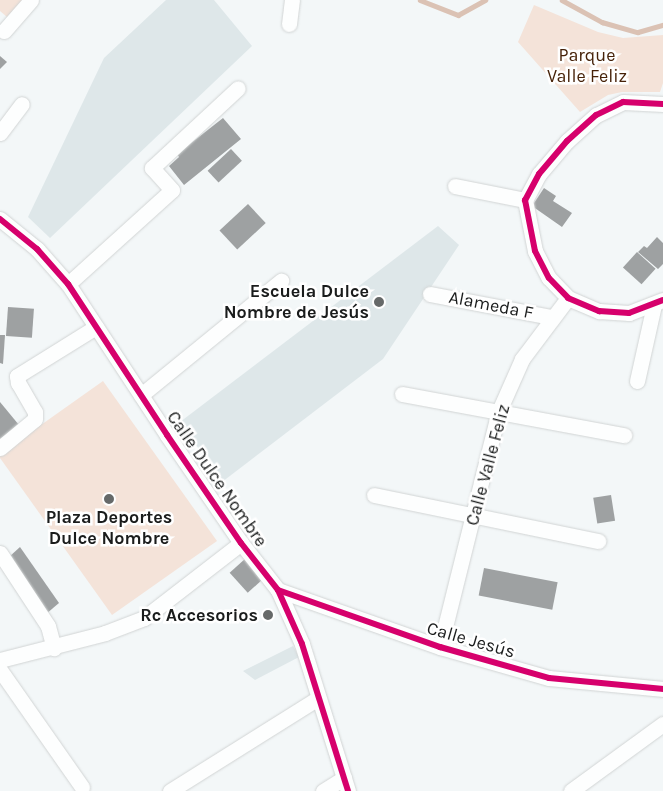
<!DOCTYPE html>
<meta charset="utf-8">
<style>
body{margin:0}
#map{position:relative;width:663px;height:791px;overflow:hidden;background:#f3f7f8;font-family:Karla,sans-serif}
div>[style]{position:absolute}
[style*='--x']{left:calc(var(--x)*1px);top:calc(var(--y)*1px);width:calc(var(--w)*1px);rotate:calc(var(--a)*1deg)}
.built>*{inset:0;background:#dee7e9}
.green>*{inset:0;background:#f4e3d9}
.stream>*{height:4.5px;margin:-2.25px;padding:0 2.25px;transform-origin:2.25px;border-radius:2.25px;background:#dbc2b4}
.building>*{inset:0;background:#9ea1a2;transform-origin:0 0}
.roads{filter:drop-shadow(0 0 1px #d1d4d4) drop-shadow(0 0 1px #d1d4d4)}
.minor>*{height:15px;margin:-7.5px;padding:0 7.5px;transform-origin:7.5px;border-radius:7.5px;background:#fdfefe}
.cycleway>*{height:6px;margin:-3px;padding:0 3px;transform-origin:3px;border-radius:3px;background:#d6006c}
.dots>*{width:14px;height:14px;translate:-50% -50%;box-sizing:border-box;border:2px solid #fff;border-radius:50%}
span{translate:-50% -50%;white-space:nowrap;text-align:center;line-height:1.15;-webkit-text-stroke:5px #fff;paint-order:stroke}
.park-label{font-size:18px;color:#462209}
.poi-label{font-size:18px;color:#1a1c1c;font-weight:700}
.right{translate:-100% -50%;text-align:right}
.street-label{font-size:18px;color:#1a1c1c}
</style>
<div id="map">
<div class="built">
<div style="clip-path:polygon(166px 0,214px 0,252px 46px,50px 238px,28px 217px,104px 58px)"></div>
<div style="clip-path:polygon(438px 226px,459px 245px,383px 359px,222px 482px,180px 422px)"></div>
<div style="clip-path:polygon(293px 646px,299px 657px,255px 680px,243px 671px)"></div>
</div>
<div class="green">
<div style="clip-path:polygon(0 0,23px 0,7px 17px,0 11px)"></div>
<div style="clip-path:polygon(534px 5px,598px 32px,623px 38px,663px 35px,663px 83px,660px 92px,622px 92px,608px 95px,580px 112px,518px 42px)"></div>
<div style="clip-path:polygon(103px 381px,217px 541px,112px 615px,0 458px,0 454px)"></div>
</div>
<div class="stream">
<div style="--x:420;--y:0;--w:41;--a:21.5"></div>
<div style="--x:458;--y:15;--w:31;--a:-29"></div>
<div style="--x:562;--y:0;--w:46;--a:28.8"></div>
<div style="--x:602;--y:22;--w:37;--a:16"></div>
<div style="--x:638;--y:32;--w:26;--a:-16"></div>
</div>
<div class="building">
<div style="clip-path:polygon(0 56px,7px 62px,0 69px)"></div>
<div style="clip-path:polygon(223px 118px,241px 139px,184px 185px,169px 166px,179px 157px,177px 154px)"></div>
<div style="left:231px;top:149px;width:16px;height:32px;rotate:47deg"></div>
<div style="clip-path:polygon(544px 188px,556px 196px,553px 201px,572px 213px,562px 227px,532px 206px)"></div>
<div style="left:248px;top:204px;width:26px;height:39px;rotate:47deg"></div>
<div style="clip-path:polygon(657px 237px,663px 243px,663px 264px,658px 269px,638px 252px,644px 246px,647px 248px)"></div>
<div style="left:637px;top:252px;width:25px;height:21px;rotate:42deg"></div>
<div style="left:8px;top:307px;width:26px;height:29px;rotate:4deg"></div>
<div style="clip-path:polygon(0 335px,5px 335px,3px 364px,0 363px)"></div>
<div style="clip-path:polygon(0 402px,19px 425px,0 439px)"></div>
<div style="left:611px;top:495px;width:26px;height:18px;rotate:81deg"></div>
<div style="clip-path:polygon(20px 547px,59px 603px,46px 614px,9px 557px)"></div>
<div style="left:246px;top:558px;width:27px;height:22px;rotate:48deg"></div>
<div style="left:484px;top:568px;width:75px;height:28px;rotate:11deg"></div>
</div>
<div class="roads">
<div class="minor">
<div style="--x:289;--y:24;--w:24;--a:-83"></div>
<div style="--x:4;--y:31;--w:41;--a:-48.9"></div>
<div style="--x:663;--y:104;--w:40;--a:-177.1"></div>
<div style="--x:623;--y:102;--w:30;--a:154"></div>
<div style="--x:596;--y:115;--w:39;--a:138"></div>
<div style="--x:567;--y:141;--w:43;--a:130.3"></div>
<div style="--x:539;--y:174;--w:30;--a:118"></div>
<div style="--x:525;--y:200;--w:52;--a:78.9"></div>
<div style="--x:535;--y:251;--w:30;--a:63"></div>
<div style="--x:549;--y:278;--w:28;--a:46"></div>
<div style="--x:568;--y:298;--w:34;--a:23"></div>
<div style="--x:599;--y:311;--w:30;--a:4"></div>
<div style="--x:629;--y:313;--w:36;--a:-21"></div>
<div style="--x:0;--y:133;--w:36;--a:-53"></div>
<div style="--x:455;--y:186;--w:71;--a:11.3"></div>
<div style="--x:0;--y:219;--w:48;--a:39"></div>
<div style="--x:37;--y:249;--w:47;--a:48.5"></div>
<div style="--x:68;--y:284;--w:181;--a:56.7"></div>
<div style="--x:167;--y:435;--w:131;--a:55.6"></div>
<div style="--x:241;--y:543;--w:60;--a:51.8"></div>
<div style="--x:278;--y:590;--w:59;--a:66"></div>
<div style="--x:302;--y:644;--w:154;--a:72.6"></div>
<div style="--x:68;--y:284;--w:140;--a:-42.1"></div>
<div style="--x:172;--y:190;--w:30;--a:-132"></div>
<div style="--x:152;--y:168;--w:117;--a:-42.9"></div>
<div style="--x:430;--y:294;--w:123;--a:10.8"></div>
<div style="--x:637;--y:381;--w:78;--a:-77.4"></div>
<div style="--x:402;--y:394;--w:226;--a:10.5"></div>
<div style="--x:141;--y:395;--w:181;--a:-39.2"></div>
<div style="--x:0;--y:448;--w:45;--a:-39.6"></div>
<div style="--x:35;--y:419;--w:7;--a:-90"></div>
<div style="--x:35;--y:412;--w:34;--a:-120"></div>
<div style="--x:18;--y:383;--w:7;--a:-98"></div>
<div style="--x:17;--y:376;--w:93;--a:-31.8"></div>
<div style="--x:374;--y:495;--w:229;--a:11.6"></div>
<div style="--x:0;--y:553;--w:87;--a:56.7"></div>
<div style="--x:48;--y:626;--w:23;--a:75"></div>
<div style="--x:278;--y:590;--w:172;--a:19.4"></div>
<div style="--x:440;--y:647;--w:113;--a:15.9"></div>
<div style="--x:549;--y:678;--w:115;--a:5.5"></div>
<div style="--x:440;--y:647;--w:243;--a:-76"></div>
<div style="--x:499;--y:411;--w:57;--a:-66.1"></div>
<div style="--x:522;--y:359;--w:76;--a:-53"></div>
<div style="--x:0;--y:660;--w:108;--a:-14.4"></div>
<div style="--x:105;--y:633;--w:42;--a:-21"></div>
<div style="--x:144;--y:618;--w:123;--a:-37.7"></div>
<div style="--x:0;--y:670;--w:143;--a:55"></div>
<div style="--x:170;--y:791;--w:175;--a:-32.1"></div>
<div style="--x:323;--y:791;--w:25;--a:-32"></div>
<div style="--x:571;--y:791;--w:114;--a:-36.1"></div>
</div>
</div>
<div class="cycleway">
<div style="--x:663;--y:104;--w:40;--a:-177.1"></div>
<div style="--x:623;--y:102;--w:30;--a:154"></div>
<div style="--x:596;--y:115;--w:39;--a:138"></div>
<div style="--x:567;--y:141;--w:43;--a:130.3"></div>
<div style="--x:539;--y:174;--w:30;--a:118"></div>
<div style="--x:525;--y:200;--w:52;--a:78.9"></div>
<div style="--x:535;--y:251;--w:30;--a:63"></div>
<div style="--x:549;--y:278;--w:28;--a:46"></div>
<div style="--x:568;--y:298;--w:34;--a:23"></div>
<div style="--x:599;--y:311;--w:30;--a:4"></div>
<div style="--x:629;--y:313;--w:36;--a:-21"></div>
<div style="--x:0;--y:219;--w:48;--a:39"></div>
<div style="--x:37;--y:249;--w:47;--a:48.5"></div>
<div style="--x:68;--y:284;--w:181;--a:56.7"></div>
<div style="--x:167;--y:435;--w:131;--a:55.6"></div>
<div style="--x:241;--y:543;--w:60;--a:51.8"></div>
<div style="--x:278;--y:590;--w:59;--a:66"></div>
<div style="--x:302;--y:644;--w:154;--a:72.6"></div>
<div style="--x:278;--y:590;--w:172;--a:19.4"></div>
<div style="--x:440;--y:647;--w:113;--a:15.9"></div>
<div style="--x:549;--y:678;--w:115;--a:5.5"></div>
</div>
<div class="dots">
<div style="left:379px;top:302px;background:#666969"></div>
<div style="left:109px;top:499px;background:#666969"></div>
<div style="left:268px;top:615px;background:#666969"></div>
</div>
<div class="park-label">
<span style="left:587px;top:66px">Parque<br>Valle Feliz</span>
</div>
<div class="poi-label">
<span class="right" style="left:369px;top:302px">Escuela Dulce<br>Nombre de Jesús</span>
<span style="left:109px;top:528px">Plaza Deportes<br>Dulce Nombre</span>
<span class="right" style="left:258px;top:615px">Rc Accesorios</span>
</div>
<div class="street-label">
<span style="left:491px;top:305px;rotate:11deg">Alameda F</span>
<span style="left:488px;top:465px;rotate:-75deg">Calle Valle Feliz</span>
<span style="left:217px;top:479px;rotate:55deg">Calle Dulce Nombre</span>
<span style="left:471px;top:640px;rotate:16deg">Calle Jesús</span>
</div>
</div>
